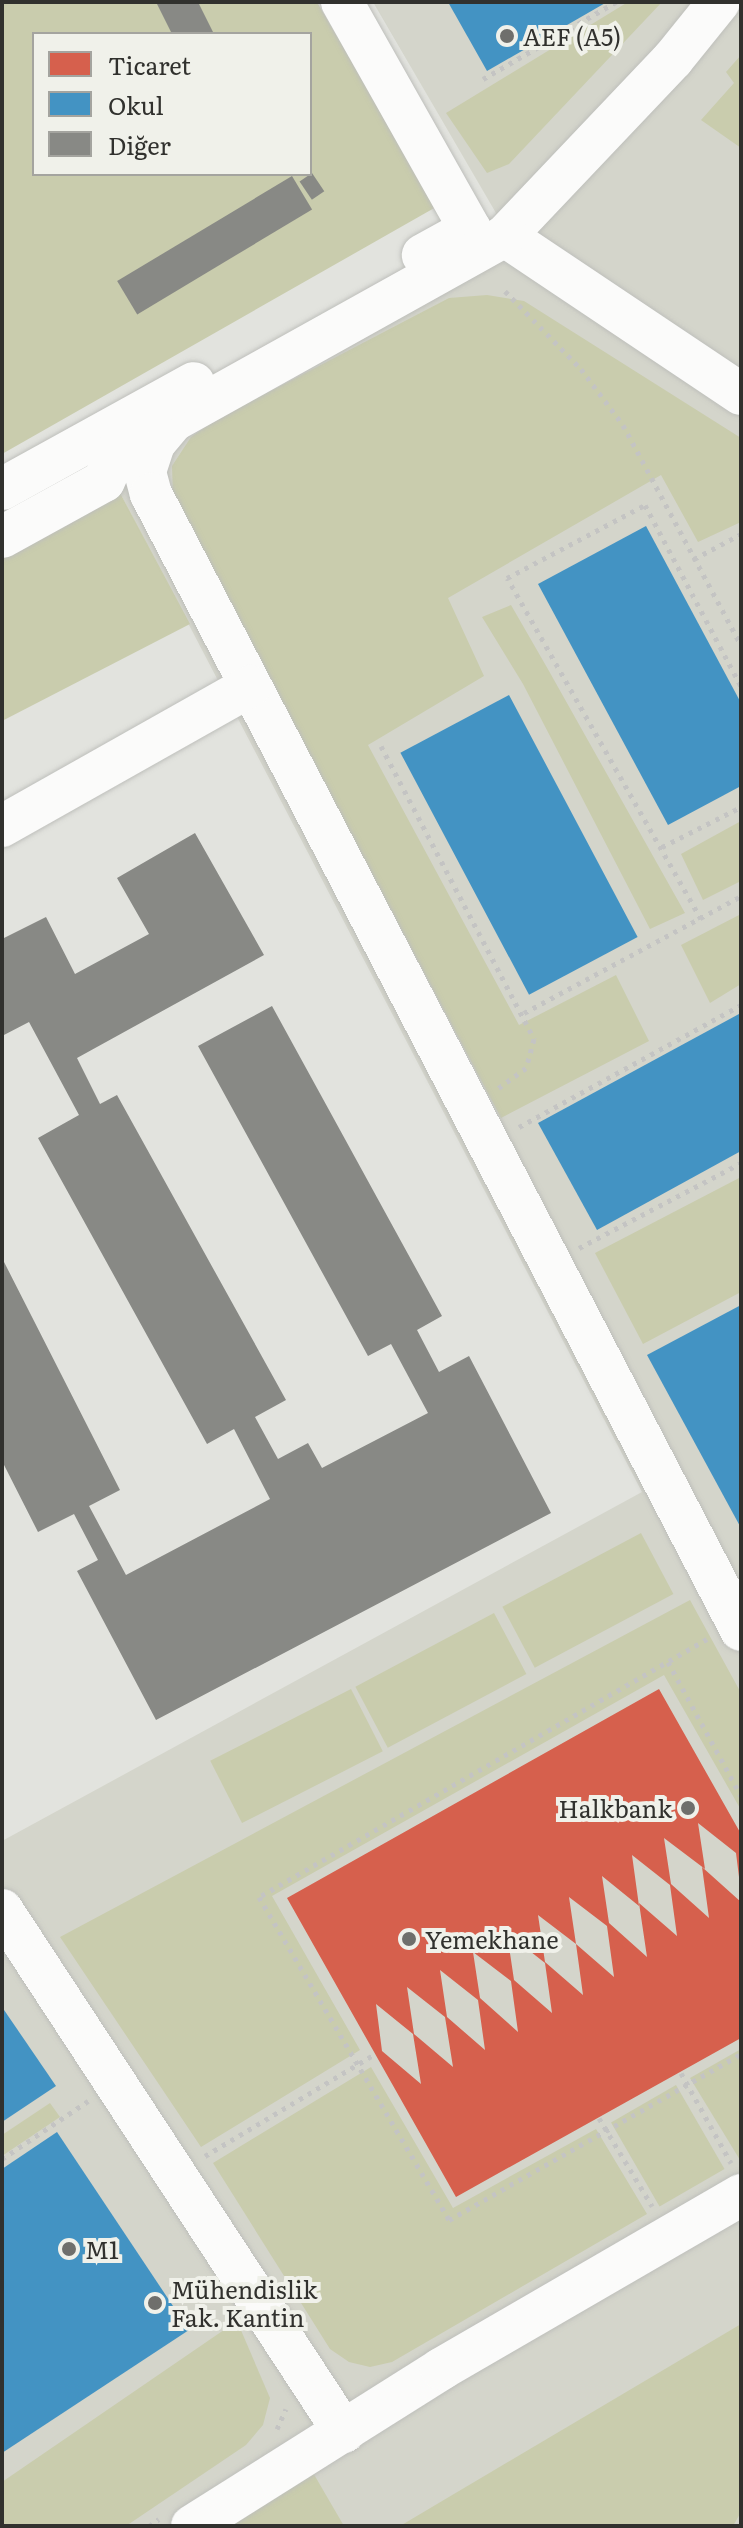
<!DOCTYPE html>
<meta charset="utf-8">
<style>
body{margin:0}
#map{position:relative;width:743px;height:2528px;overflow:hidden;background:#e2e3de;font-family:Literata,serif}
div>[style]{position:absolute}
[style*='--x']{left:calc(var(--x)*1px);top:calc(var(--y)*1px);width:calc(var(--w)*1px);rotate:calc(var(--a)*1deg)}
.built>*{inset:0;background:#d4d5cb}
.green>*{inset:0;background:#c9ccad;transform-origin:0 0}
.shops>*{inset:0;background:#d6604d}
.schools>*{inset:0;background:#4393c3;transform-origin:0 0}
.building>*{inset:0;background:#888985;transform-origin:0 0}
.path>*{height:5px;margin-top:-2.5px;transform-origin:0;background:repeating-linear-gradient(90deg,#c4c4c3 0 4px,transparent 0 10px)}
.roads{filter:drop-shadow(0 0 2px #bebfbb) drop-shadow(0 0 2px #bebfbb)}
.minor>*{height:42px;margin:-21px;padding:0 21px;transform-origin:21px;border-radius:21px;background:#fbfbfa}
.dots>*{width:22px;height:22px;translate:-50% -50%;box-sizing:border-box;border:4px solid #f0f1ea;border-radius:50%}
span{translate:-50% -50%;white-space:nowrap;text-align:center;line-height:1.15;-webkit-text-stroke:8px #f0f1ea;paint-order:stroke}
.poi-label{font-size:24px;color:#31312e}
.left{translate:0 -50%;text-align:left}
.right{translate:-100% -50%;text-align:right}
.frame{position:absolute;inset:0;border:4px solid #31312e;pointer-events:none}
.legend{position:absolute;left:32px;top:32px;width:280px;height:144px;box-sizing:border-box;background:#f0f1ea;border:2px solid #a4a49f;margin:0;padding:10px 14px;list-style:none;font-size:24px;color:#31312e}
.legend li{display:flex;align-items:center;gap:16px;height:40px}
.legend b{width:40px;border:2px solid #a4a49f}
</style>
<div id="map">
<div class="built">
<div style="clip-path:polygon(373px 2px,741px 2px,741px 2526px,2px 2526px,2px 1841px,642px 1492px,119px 491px,146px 423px,488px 233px,496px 213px)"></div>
</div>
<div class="green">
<div style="clip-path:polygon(evenodd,2px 2px,317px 2px,436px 207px,2px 454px,2px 2px,34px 34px,310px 34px,310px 174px,34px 174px,34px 34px)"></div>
<div style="clip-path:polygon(628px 2px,662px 2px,509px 164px,487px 173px,446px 113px)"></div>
<div style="clip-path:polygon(741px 55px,741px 148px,701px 120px,734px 83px,726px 72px)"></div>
<div style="clip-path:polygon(487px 295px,524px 301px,741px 438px,741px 522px,698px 542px,661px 475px,448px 598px,484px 676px,368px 745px,519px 1025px,616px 975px,649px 1041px,501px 1118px,173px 498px,172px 466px,191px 437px,217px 419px,449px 298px)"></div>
<div style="clip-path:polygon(119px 491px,190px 624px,2px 721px,2px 556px)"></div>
<div style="clip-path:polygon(511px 605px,549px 671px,685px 913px,650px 929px,523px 684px,482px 617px)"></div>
<div style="clip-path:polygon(741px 821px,741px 881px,703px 900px,681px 854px)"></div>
<div style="clip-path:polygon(741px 914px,741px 984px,710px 1003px,681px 945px)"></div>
<div style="clip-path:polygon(741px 1177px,741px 1292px,643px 1344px,595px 1253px)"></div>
<div style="left:641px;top:1533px;width:69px;height:157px;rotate:62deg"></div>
<div style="clip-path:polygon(690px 1600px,741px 1693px,741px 1810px,664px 1675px,272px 1896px,360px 2050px,201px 2147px,60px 1937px)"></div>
<div style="left:494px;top:1613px;width:69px;height:157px;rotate:62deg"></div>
<div style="left:351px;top:1689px;width:70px;height:158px;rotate:63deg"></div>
<div style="clip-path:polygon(741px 2049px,741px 2159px,740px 2160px,690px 2078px)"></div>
<div style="clip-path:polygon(371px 2067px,453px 2208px,596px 2129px,647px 2214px,392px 2362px,370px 2367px,349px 2362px,330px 2349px,213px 2163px)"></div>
<div style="left:676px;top:2085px;width:97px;height:75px;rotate:60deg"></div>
<div style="clip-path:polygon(50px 2103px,60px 2117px,2px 2156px,2px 2135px)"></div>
<div style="clip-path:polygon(237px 2321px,270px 2398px,263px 2425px,246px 2445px,126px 2526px,2px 2526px,2px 2482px)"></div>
<div style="clip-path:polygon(741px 2324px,741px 2512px,733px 2526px,400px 2526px)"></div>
<div style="clip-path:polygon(312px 2471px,344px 2526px,229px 2526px)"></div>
</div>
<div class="shops">
<div style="clip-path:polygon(evenodd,659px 1689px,741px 1834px,739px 1877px,736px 1853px,698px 1823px,705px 1869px,664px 1838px,671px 1884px,709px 1918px,702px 1867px,741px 1902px,741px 2038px,456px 2197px,287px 1898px,659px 1689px,632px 1855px,670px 1885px,677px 1936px,639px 1903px,647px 1957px,609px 1923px,602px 1876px,639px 1906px,632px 1855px,659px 1689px,569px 1897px,607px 1926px,614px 1977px,576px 1944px,583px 1995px,545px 1962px,538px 1915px,576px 1944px,569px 1897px,659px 1689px,507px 1933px,545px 1963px,552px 2013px,514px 1980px,507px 1933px,659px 1689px,473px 1952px,511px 1981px,518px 2032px,480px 1998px,473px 1952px,659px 1689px,440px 1970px,478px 2000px,485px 2050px,447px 2017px,440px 1970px,659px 1689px,407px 1987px,445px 2017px,453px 2067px,414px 2034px,407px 1987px,659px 1689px,376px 2004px,413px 2034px,421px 2084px,382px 2051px,376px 2004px)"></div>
</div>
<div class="schools">
<div style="clip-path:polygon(448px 2px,607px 2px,487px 71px)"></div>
<div style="clip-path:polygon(646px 526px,741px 703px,741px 786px,668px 825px,538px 584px)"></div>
<div style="left:509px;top:695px;width:274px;height:123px;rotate:62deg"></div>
<div style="clip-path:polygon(739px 1014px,741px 1151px,597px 1230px,538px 1123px)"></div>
<div style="clip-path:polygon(741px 1305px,741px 1528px,647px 1355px)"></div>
<div style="clip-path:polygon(2px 2007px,56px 2086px,2px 2122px)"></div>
<div style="clip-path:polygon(57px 2132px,189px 2330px,2px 2453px,2px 2169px)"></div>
</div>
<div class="building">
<div style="clip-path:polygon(156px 2px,198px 2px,214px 34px,172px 34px)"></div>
<div style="left:312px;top:173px;width:22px;height:15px;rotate:56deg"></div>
<div style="left:292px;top:176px;width:39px;height:204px;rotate:59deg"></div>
<div style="clip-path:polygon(195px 833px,264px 955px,77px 1058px,100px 1104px,117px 1095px,286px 1400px,255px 1417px,278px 1459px,308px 1443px,322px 1468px,428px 1413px,391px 1344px,368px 1356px,198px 1046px,272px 1006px,442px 1316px,417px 1330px,439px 1372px,469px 1356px,551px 1513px,156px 1720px,77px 1571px,98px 1560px,74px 1514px,38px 1532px,2px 1461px,2px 1258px,120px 1490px,89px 1506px,126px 1575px,270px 1499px,234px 1429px,207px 1444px,38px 1138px,79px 1115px,29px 1022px,2px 1036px,2px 939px,46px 917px,75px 974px,149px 934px,117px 878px)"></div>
</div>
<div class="path">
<div style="--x:483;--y:79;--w:154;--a:-30.1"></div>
<div style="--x:505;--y:291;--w:109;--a:45.7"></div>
<div style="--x:581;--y:369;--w:70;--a:53.1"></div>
<div style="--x:623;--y:425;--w:250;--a:61.8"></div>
<div style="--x:694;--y:559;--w:53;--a:-28"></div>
<div style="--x:381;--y:746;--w:331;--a:62.4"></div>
<div style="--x:534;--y:1039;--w:30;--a:105"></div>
<div style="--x:526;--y:1068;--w:36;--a:144"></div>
<div style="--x:662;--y:847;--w:89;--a:-26.9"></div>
<div style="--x:701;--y:919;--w:392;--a:-119.6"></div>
<div style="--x:507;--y:578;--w:156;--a:-27.9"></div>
<div style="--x:645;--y:505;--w:205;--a:62.1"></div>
<div style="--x:524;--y:1013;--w:247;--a:-28.3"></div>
<div style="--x:519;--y:1127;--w:253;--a:-28.8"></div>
<div style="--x:579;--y:1248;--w:183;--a:-27.7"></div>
<div style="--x:707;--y:1639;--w:517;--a:150.06"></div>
<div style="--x:259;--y:1897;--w:375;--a:59.5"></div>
<div style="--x:449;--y:2220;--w:336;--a:-29.6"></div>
<div style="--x:668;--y:1662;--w:153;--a:61.4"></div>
<div style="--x:681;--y:2073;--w:103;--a:60.9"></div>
<div style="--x:599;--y:2118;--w:103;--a:58.9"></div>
<div style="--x:205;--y:2156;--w:198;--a:-31"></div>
<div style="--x:2;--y:2159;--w:104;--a:-34"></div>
<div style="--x:277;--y:2429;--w:22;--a:-66"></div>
<div style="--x:149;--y:2526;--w:12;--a:-35"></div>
</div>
<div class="roads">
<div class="minor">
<div style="--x:342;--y:2;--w:261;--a:60.6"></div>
<div style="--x:470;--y:229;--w:54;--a:151"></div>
<div style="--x:719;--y:2;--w:73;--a:128.9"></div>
<div style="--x:673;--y:59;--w:244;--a:133.5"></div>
<div style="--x:505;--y:236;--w:284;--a:33.8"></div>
<div style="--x:505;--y:236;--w:380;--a:150.9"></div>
<div style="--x:173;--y:421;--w:30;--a:130"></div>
<div style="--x:154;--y:444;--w:29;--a:108"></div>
<div style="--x:145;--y:472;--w:23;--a:75"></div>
<div style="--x:151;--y:494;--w:1280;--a:62.55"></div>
<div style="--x:2;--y:489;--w:219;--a:-28.9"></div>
<div style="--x:2;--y:537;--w:116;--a:-28.8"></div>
<div style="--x:104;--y:481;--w:69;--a:-66"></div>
<div style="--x:2;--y:826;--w:285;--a:-29.4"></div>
<div style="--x:2;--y:1910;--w:624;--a:56.77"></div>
<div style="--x:192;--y:2526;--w:294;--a:-32.2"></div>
<div style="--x:441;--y:2369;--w:347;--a:-30.1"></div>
</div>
</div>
<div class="dots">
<div style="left:507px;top:36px;background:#6f6f6c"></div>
<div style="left:688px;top:1808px;background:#6f6f6c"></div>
<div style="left:409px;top:1939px;background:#6f6f6c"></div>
<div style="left:69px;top:2249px;background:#6f6f6c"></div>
<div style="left:155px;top:2303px;background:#6f6f6c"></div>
</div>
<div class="poi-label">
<span class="left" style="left:523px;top:36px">AEF (A5)</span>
<span class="right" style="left:672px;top:1808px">Halkbank</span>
<span class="left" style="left:425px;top:1939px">Yemekhane</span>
<span class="left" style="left:85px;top:2249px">M1</span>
<span class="left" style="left:171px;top:2303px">Mühendislik<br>Fak. Kantin</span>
</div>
<div class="frame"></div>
<ul class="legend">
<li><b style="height:22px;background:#d6604d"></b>Ticaret</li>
<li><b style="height:22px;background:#4393c3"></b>Okul</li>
<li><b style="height:22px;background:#888985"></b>Diğer</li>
</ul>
</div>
